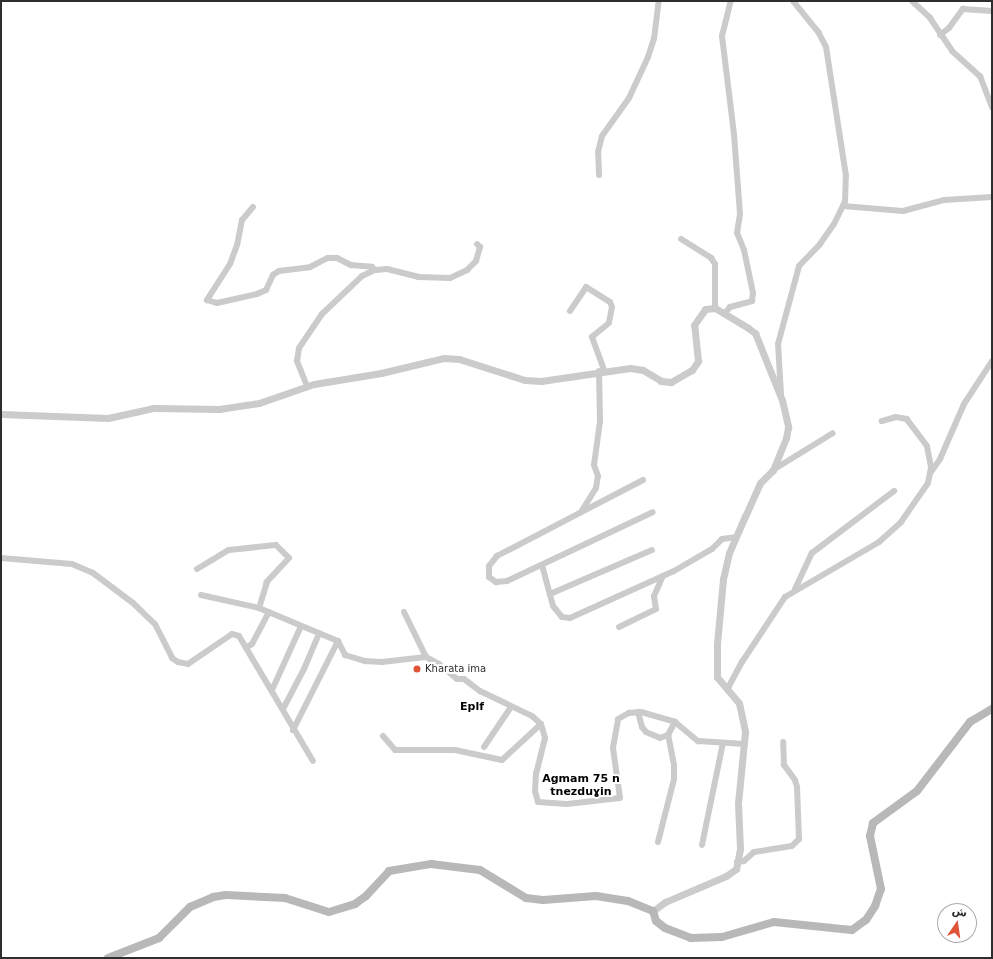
<!DOCTYPE html>
<meta charset="utf-8">
<style>
body{margin:0}
#map{position:relative;width:993px;height:959px;overflow:hidden;background:#fff;font-family:"DejaVu Sans","Noto Naskh Arabic",sans-serif}
div>[style]{position:absolute}
[style*='--x']{left:calc(var(--x)*1px);top:calc(var(--y)*1px);width:calc(var(--w)*1px);rotate:calc(var(--a)*1deg)}
.minor>*{height:6px;margin:-3px;padding:0 3px;transform-origin:3px;border-radius:3px;background:#cbcbcb}
.tertiary>*{height:7px;margin:-3.5px;padding:0 3.5px;transform-origin:3.5px;border-radius:3.5px;background:#cbcbcb}
.secondary>*{height:8px;margin:-4px;padding:0 4px;transform-origin:4px;border-radius:4px;background:#b8b8b8}
.dots>*{width:11px;height:11px;translate:-50% -50%;box-sizing:border-box;border:2px solid #fff;border-radius:50%}
span{translate:-50% -50%;white-space:nowrap;text-align:center;line-height:1.15;-webkit-text-stroke:4px #fff;paint-order:stroke}
.poi-label{font-size:10px;color:#2e2e2e}
.left{translate:0 -50%;text-align:left}
.neighbourhood-label{font-size:11px;color:#000;font-weight:700}
.frame{position:absolute;inset:0;border:2px solid #2e2e2e;pointer-events:none}
.north{position:absolute;left:937px;top:903px;width:40px;height:40px;box-sizing:border-box;background:#fff;border:1px solid #ababab;border-radius:50%;rotate:13deg;font-size:11px;font-weight:700;line-height:16px;text-align:center;color:#2e2e2e}
.north::after{content:'';display:block;margin:auto;width:14px;height:18px;background:#df5336;clip-path:polygon(50% 0,100% 100%,50% 72%,0 100%)}
</style>
<div id="map">
<div class="minor">
<div style="--x:912;--y:1;--w:25;--a:43"></div>
<div style="--x:930;--y:18;--w:40;--a:56"></div>
<div style="--x:952;--y:51;--w:38;--a:42"></div>
<div style="--x:980;--y:76;--w:34;--a:69"></div>
<div style="--x:940;--y:35;--w:11;--a:-38"></div>
<div style="--x:949;--y:28;--w:24;--a:-54"></div>
<div style="--x:963;--y:9;--w:29;--a:4"></div>
<div style="--x:599;--y:175;--w:23;--a:-92"></div>
<div style="--x:598;--y:152;--w:16;--a:-76"></div>
<div style="--x:602;--y:136;--w:47;--a:-54.6"></div>
<div style="--x:629;--y:98;--w:45;--a:-65.1"></div>
<div style="--x:648;--y:57;--w:19;--a:-72"></div>
<div style="--x:654;--y:39;--w:38;--a:-83"></div>
<div style="--x:843;--y:206;--w:60;--a:4.8"></div>
<div style="--x:903;--y:211;--w:42;--a:-15"></div>
<div style="--x:944;--y:200;--w:48;--a:-3.6"></div>
<div style="--x:253;--y:207;--w:17;--a:130"></div>
<div style="--x:242;--y:220;--w:25;--a:101"></div>
<div style="--x:237;--y:245;--w:20;--a:110"></div>
<div style="--x:230;--y:264;--w:43;--a:122.6"></div>
<div style="--x:207;--y:300;--w:10;--a:17"></div>
<div style="--x:217;--y:303;--w:41;--a:-12.7"></div>
<div style="--x:257;--y:294;--w:10;--a:-24"></div>
<div style="--x:266;--y:290;--w:17;--a:-65"></div>
<div style="--x:273;--y:275;--w:7;--a:-34"></div>
<div style="--x:279;--y:271;--w:31;--a:-7"></div>
<div style="--x:310;--y:267;--w:20;--a:-27"></div>
<div style="--x:328;--y:258;--w:9;--a:0"></div>
<div style="--x:337;--y:258;--w:16;--a:27"></div>
<div style="--x:351;--y:265;--w:21;--a:5"></div>
<div style="--x:372;--y:267;--w:4;--a:45"></div>
<div style="--x:681;--y:239;--w:36;--a:32"></div>
<div style="--x:711;--y:258;--w:7;--a:56"></div>
<div style="--x:715;--y:264;--w:44;--a:90"></div>
<div style="--x:570;--y:311;--w:29;--a:-56"></div>
<div style="--x:586;--y:287;--w:28;--a:32"></div>
<div style="--x:610;--y:302;--w:5;--a:68"></div>
<div style="--x:612;--y:307;--w:16;--a:101"></div>
<div style="--x:609;--y:323;--w:22;--a:141"></div>
<div style="--x:592;--y:337;--w:35;--a:70"></div>
<div style="--x:727;--y:315;--w:3;--a:-135"></div>
<div style="--x:725;--y:313;--w:8;--a:-50"></div>
<div style="--x:730;--y:307;--w:23;--a:-15"></div>
<div style="--x:752;--y:301;--w:8;--a:-83"></div>
<div style="--x:753;--y:293;--w:44;--a:-101.8"></div>
<div style="--x:744;--y:250;--w:18;--a:-112"></div>
<div style="--x:737;--y:233;--w:19;--a:-81"></div>
<div style="--x:740;--y:214;--w:80;--a:-94.3"></div>
<div style="--x:734;--y:134;--w:99;--a:-97"></div>
<div style="--x:722;--y:36;--w:36;--a:-76"></div>
<div style="--x:307;--y:386;--w:27;--a:-112"></div>
<div style="--x:297;--y:361;--w:13;--a:-81"></div>
<div style="--x:299;--y:348;--w:41;--a:-55.9"></div>
<div style="--x:322;--y:314;--w:55;--a:-43.5"></div>
<div style="--x:362;--y:276;--w:14;--a:-25"></div>
<div style="--x:375;--y:270;--w:12;--a:-5"></div>
<div style="--x:387;--y:269;--w:32;--a:14"></div>
<div style="--x:418;--y:277;--w:32;--a:2"></div>
<div style="--x:450;--y:278;--w:19;--a:-25"></div>
<div style="--x:467;--y:270;--w:13;--a:-45"></div>
<div style="--x:476;--y:261;--w:15;--a:-74"></div>
<div style="--x:480;--y:247;--w:4;--a:-135"></div>
<div style="--x:781;--y:394;--w:50;--a:-93.4"></div>
<div style="--x:778;--y:344;--w:81;--a:-74.9"></div>
<div style="--x:799;--y:266;--w:30;--a:-46"></div>
<div style="--x:820;--y:244;--w:24;--a:-55"></div>
<div style="--x:834;--y:224;--w:25;--a:-64"></div>
<div style="--x:845;--y:201;--w:25;--a:-88"></div>
<div style="--x:846;--y:176;--w:131;--a:-98.8"></div>
<div style="--x:826;--y:47;--w:16;--a:-117"></div>
<div style="--x:819;--y:33;--w:41;--a:-129.1"></div>
<div style="--x:773;--y:470;--w:70;--a:-31.7"></div>
<div style="--x:931;--y:472;--w:16;--a:-55"></div>
<div style="--x:940;--y:459;--w:60;--a:-66.4"></div>
<div style="--x:964;--y:404;--w:51;--a:-56.9"></div>
<div style="--x:643;--y:480;--w:165;--a:152.5"></div>
<div style="--x:497;--y:556;--w:13;--a:129"></div>
<div style="--x:489;--y:566;--w:11;--a:90"></div>
<div style="--x:489;--y:577;--w:9;--a:36"></div>
<div style="--x:496;--y:582;--w:11;--a:-5"></div>
<div style="--x:507;--y:581;--w:161;--a:-25.3"></div>
<div style="--x:581;--y:512;--w:28;--a:-58"></div>
<div style="--x:596;--y:488;--w:12;--a:-81"></div>
<div style="--x:598;--y:476;--w:12;--a:-110"></div>
<div style="--x:594;--y:465;--w:44;--a:-82.2"></div>
<div style="--x:600;--y:421;--w:50;--a:-91.1"></div>
<div style="--x:1;--y:558;--w:71;--a:4.8"></div>
<div style="--x:72;--y:564;--w:23;--a:23"></div>
<div style="--x:93;--y:573;--w:50;--a:36.9"></div>
<div style="--x:133;--y:603;--w:30;--a:44"></div>
<div style="--x:155;--y:624;--w:38;--a:63"></div>
<div style="--x:172;--y:658;--w:7;--a:34"></div>
<div style="--x:178;--y:662;--w:10;--a:11"></div>
<div style="--x:188;--y:664;--w:53;--a:-34.3"></div>
<div style="--x:232;--y:634;--w:7;--a:16"></div>
<div style="--x:239;--y:636;--w:145;--a:59.4"></div>
<div style="--x:542;--y:565;--w:42;--a:75"></div>
<div style="--x:553;--y:606;--w:14;--a:51"></div>
<div style="--x:562;--y:617;--w:8;--a:7"></div>
<div style="--x:570;--y:618;--w:114;--a:-24.3"></div>
<div style="--x:674;--y:571;--w:44;--a:-30.1"></div>
<div style="--x:712;--y:549;--w:14;--a:-45"></div>
<div style="--x:722;--y:539;--w:15;--a:-8"></div>
<div style="--x:197;--y:569;--w:37;--a:-31"></div>
<div style="--x:229;--y:550;--w:47;--a:-6.1"></div>
<div style="--x:276;--y:545;--w:18;--a:45"></div>
<div style="--x:289;--y:558;--w:33;--a:133"></div>
<div style="--x:267;--y:582;--w:27;--a:107"></div>
<div style="--x:795;--y:589;--w:40;--a:-65"></div>
<div style="--x:812;--y:553;--w:103;--a:-37.1"></div>
<div style="--x:550;--y:594;--w:111;--a:-23.3"></div>
<div style="--x:201;--y:595;--w:59;--a:12.6"></div>
<div style="--x:259;--y:608;--w:86;--a:22.7"></div>
<div style="--x:338;--y:641;--w:100;--a:116.8"></div>
<div style="--x:404;--y:612;--w:50;--a:63.9"></div>
<div style="--x:426;--y:657;--w:15;--a:28"></div>
<div style="--x:439;--y:664;--w:23;--a:40"></div>
<div style="--x:457;--y:679;--w:7;--a:0"></div>
<div style="--x:464;--y:679;--w:20;--a:37"></div>
<div style="--x:480;--y:691;--w:58;--a:25.7"></div>
<div style="--x:532;--y:716;--w:12;--a:42"></div>
<div style="--x:619;--y:627;--w:41;--a:-25.9"></div>
<div style="--x:656;--y:609;--w:13;--a:-99"></div>
<div style="--x:654;--y:596;--w:22;--a:-66"></div>
<div style="--x:338;--y:641;--w:16;--a:63"></div>
<div style="--x:345;--y:655;--w:21;--a:17"></div>
<div style="--x:365;--y:661;--w:17;--a:3"></div>
<div style="--x:382;--y:662;--w:44;--a:-6.5"></div>
<div style="--x:246;--y:648;--w:7;--a:-34"></div>
<div style="--x:252;--y:644;--w:36;--a:-62"></div>
<div style="--x:728;--y:688;--w:30;--a:-62"></div>
<div style="--x:742;--y:662;--w:78;--a:-56.5"></div>
<div style="--x:785;--y:597;--w:109;--a:-30.3"></div>
<div style="--x:879;--y:542;--w:30;--a:-42"></div>
<div style="--x:901;--y:522;--w:47;--a:-55.3"></div>
<div style="--x:928;--y:483;--w:16;--a:-79"></div>
<div style="--x:931;--y:467;--w:21;--a:-101"></div>
<div style="--x:927;--y:446;--w:34;--a:-127"></div>
<div style="--x:907;--y:419;--w:11;--a:-170"></div>
<div style="--x:896;--y:417;--w:15;--a:164"></div>
<div style="--x:272;--y:690;--w:70;--a:-65.6"></div>
<div style="--x:283;--y:709;--w:45;--a:-62.3"></div>
<div style="--x:304;--y:669;--w:39;--a:-67"></div>
<div style="--x:638;--y:712;--w:16;--a:75"></div>
<div style="--x:642;--y:727;--w:6;--a:51"></div>
<div style="--x:646;--y:732;--w:15;--a:23"></div>
<div style="--x:660;--y:738;--w:9;--a:-21"></div>
<div style="--x:383;--y:736;--w:18;--a:49"></div>
<div style="--x:395;--y:750;--w:60;--a:0"></div>
<div style="--x:455;--y:750;--w:48;--a:12"></div>
<div style="--x:502;--y:760;--w:53;--a:-42.7"></div>
<div style="--x:541;--y:724;--w:15;--a:74"></div>
<div style="--x:545;--y:738;--w:36;--a:104"></div>
<div style="--x:536;--y:773;--w:18;--a:93"></div>
<div style="--x:535;--y:791;--w:11;--a:75"></div>
<div style="--x:538;--y:802;--w:29;--a:4"></div>
<div style="--x:567;--y:804;--w:53;--a:-6.5"></div>
<div style="--x:620;--y:798;--w:50;--a:-98"></div>
<div style="--x:613;--y:748;--w:29;--a:-80"></div>
<div style="--x:618;--y:719;--w:13;--a:-29"></div>
<div style="--x:629;--y:713;--w:12;--a:-5"></div>
<div style="--x:641;--y:712;--w:35;--a:16"></div>
<div style="--x:675;--y:722;--w:30;--a:40"></div>
<div style="--x:698;--y:741;--w:47;--a:3.7"></div>
<div style="--x:484;--y:747;--w:48;--a:-56"></div>
<div style="--x:658;--y:842;--w:65;--a:-75.7"></div>
<div style="--x:674;--y:779;--w:14;--a:-90"></div>
<div style="--x:674;--y:765;--w:31;--a:-101"></div>
<div style="--x:668;--y:735;--w:15;--a:-62"></div>
<div style="--x:702;--y:845;--w:104;--a:-78.4"></div>
<div style="--x:737;--y:862;--w:7;--a:-8"></div>
<div style="--x:744;--y:861;--w:13;--a:-42"></div>
<div style="--x:754;--y:852;--w:38;--a:-9"></div>
<div style="--x:792;--y:846;--w:10;--a:-45"></div>
<div style="--x:799;--y:839;--w:52;--a:-92.2"></div>
<div style="--x:797;--y:787;--w:7;--a:-106"></div>
<div style="--x:795;--y:780;--w:19;--a:-126"></div>
<div style="--x:784;--y:765;--w:23;--a:-92"></div>
</div>
<div class="tertiary">
<div style="--x:1;--y:414;--w:107;--a:2.1"></div>
<div style="--x:108;--y:418;--w:46;--a:-12.5"></div>
<div style="--x:153;--y:408;--w:66;--a:0.9"></div>
<div style="--x:219;--y:409;--w:40;--a:-8.5"></div>
<div style="--x:259;--y:403;--w:58;--a:-19.1"></div>
<div style="--x:314;--y:384;--w:68;--a:-9.3"></div>
<div style="--x:381;--y:373;--w:65;--a:-13.4"></div>
<div style="--x:444;--y:358;--w:15;--a:4"></div>
<div style="--x:459;--y:359;--w:69;--a:17.7"></div>
<div style="--x:525;--y:380;--w:16;--a:4"></div>
<div style="--x:541;--y:381;--w:90;--a:-8.3"></div>
<div style="--x:630;--y:368;--w:13;--a:9"></div>
<div style="--x:643;--y:370;--w:21;--a:31"></div>
<div style="--x:661;--y:381;--w:10;--a:6"></div>
<div style="--x:671;--y:382;--w:24;--a:-30"></div>
<div style="--x:692;--y:370;--w:11;--a:-56"></div>
<div style="--x:698;--y:361;--w:36;--a:-96"></div>
<div style="--x:694;--y:325;--w:19;--a:-55"></div>
<div style="--x:705;--y:309;--w:10;--a:-6"></div>
<div style="--x:715;--y:308;--w:39;--a:31"></div>
<div style="--x:748;--y:328;--w:9;--a:36"></div>
<div style="--x:755;--y:333;--w:72;--a:68.1"></div>
<div style="--x:782;--y:400;--w:28;--a:77"></div>
<div style="--x:788;--y:427;--w:11;--a:100"></div>
<div style="--x:786;--y:438;--w:35;--a:112"></div>
<div style="--x:773;--y:470;--w:18;--a:135"></div>
<div style="--x:760;--y:483;--w:36;--a:114"></div>
<div style="--x:745;--y:516;--w:40;--a:113.4"></div>
<div style="--x:729;--y:553;--w:27;--a:103"></div>
<div style="--x:723;--y:579;--w:65;--a:95.3"></div>
<div style="--x:717;--y:644;--w:33;--a:90"></div>
<div style="--x:717;--y:677;--w:34;--a:50"></div>
<div style="--x:739;--y:703;--w:30;--a:78"></div>
<div style="--x:745;--y:732;--w:71;--a:95.6"></div>
<div style="--x:738;--y:803;--w:46;--a:87.5"></div>
<div style="--x:740;--y:849;--w:20;--a:101"></div>
<div style="--x:736;--y:869;--w:12;--a:145"></div>
<div style="--x:726;--y:876;--w:66;--a:156.9"></div>
<div style="--x:665;--y:902;--w:15;--a:143"></div>
</div>
<div class="secondary">
<div style="--x:108;--y:958;--w:55;--a:-21.4"></div>
<div style="--x:159;--y:938;--w:44;--a:-45"></div>
<div style="--x:190;--y:907;--w:25;--a:-23"></div>
<div style="--x:213;--y:897;--w:13;--a:-9"></div>
<div style="--x:226;--y:895;--w:59;--a:2.9"></div>
<div style="--x:285;--y:898;--w:46;--a:17.7"></div>
<div style="--x:329;--y:912;--w:27;--a:-17"></div>
<div style="--x:355;--y:904;--w:14;--a:-36"></div>
<div style="--x:366;--y:896;--w:34;--a:-47"></div>
<div style="--x:389;--y:871;--w:43;--a:-9.5"></div>
<div style="--x:431;--y:864;--w:49;--a:7"></div>
<div style="--x:480;--y:870;--w:54;--a:31.3"></div>
<div style="--x:526;--y:898;--w:17;--a:7"></div>
<div style="--x:543;--y:900;--w:53;--a:-4.3"></div>
<div style="--x:596;--y:896;--w:32;--a:9"></div>
<div style="--x:628;--y:901;--w:27;--a:22"></div>
<div style="--x:653;--y:911;--w:10;--a:73"></div>
<div style="--x:656;--y:921;--w:11;--a:38"></div>
<div style="--x:665;--y:928;--w:28;--a:21"></div>
<div style="--x:691;--y:938;--w:31;--a:-2"></div>
<div style="--x:722;--y:937;--w:54;--a:-16.1"></div>
<div style="--x:774;--y:922;--w:78;--a:5.9"></div>
<div style="--x:852;--y:930;--w:17;--a:-36"></div>
<div style="--x:866;--y:920;--w:17;--a:-57"></div>
<div style="--x:875;--y:906;--w:18;--a:-71"></div>
<div style="--x:881;--y:889;--w:54;--a:-101.7"></div>
<div style="--x:870;--y:836;--w:13;--a:-77"></div>
<div style="--x:873;--y:823;--w:54;--a:-36"></div>
<div style="--x:917;--y:791;--w:87;--a:-52.5"></div>
<div style="--x:970;--y:722;--w:26;--a:-31"></div>
</div>
<div class="dots">
<div style="left:417px;top:669px;background:#df5336"></div>
</div>
<div class="poi-label">
<span class="left" style="left:425px;top:669px">Kharata ima</span>
</div>
<div class="neighbourhood-label">
<span style="left:472px;top:707px">Eplf</span>
<span style="left:581px;top:786px">Agmam 75 n<br>tnezduɣin</span>
</div>
<div class="frame"></div>
<div class="north">ش</div>
</div>
